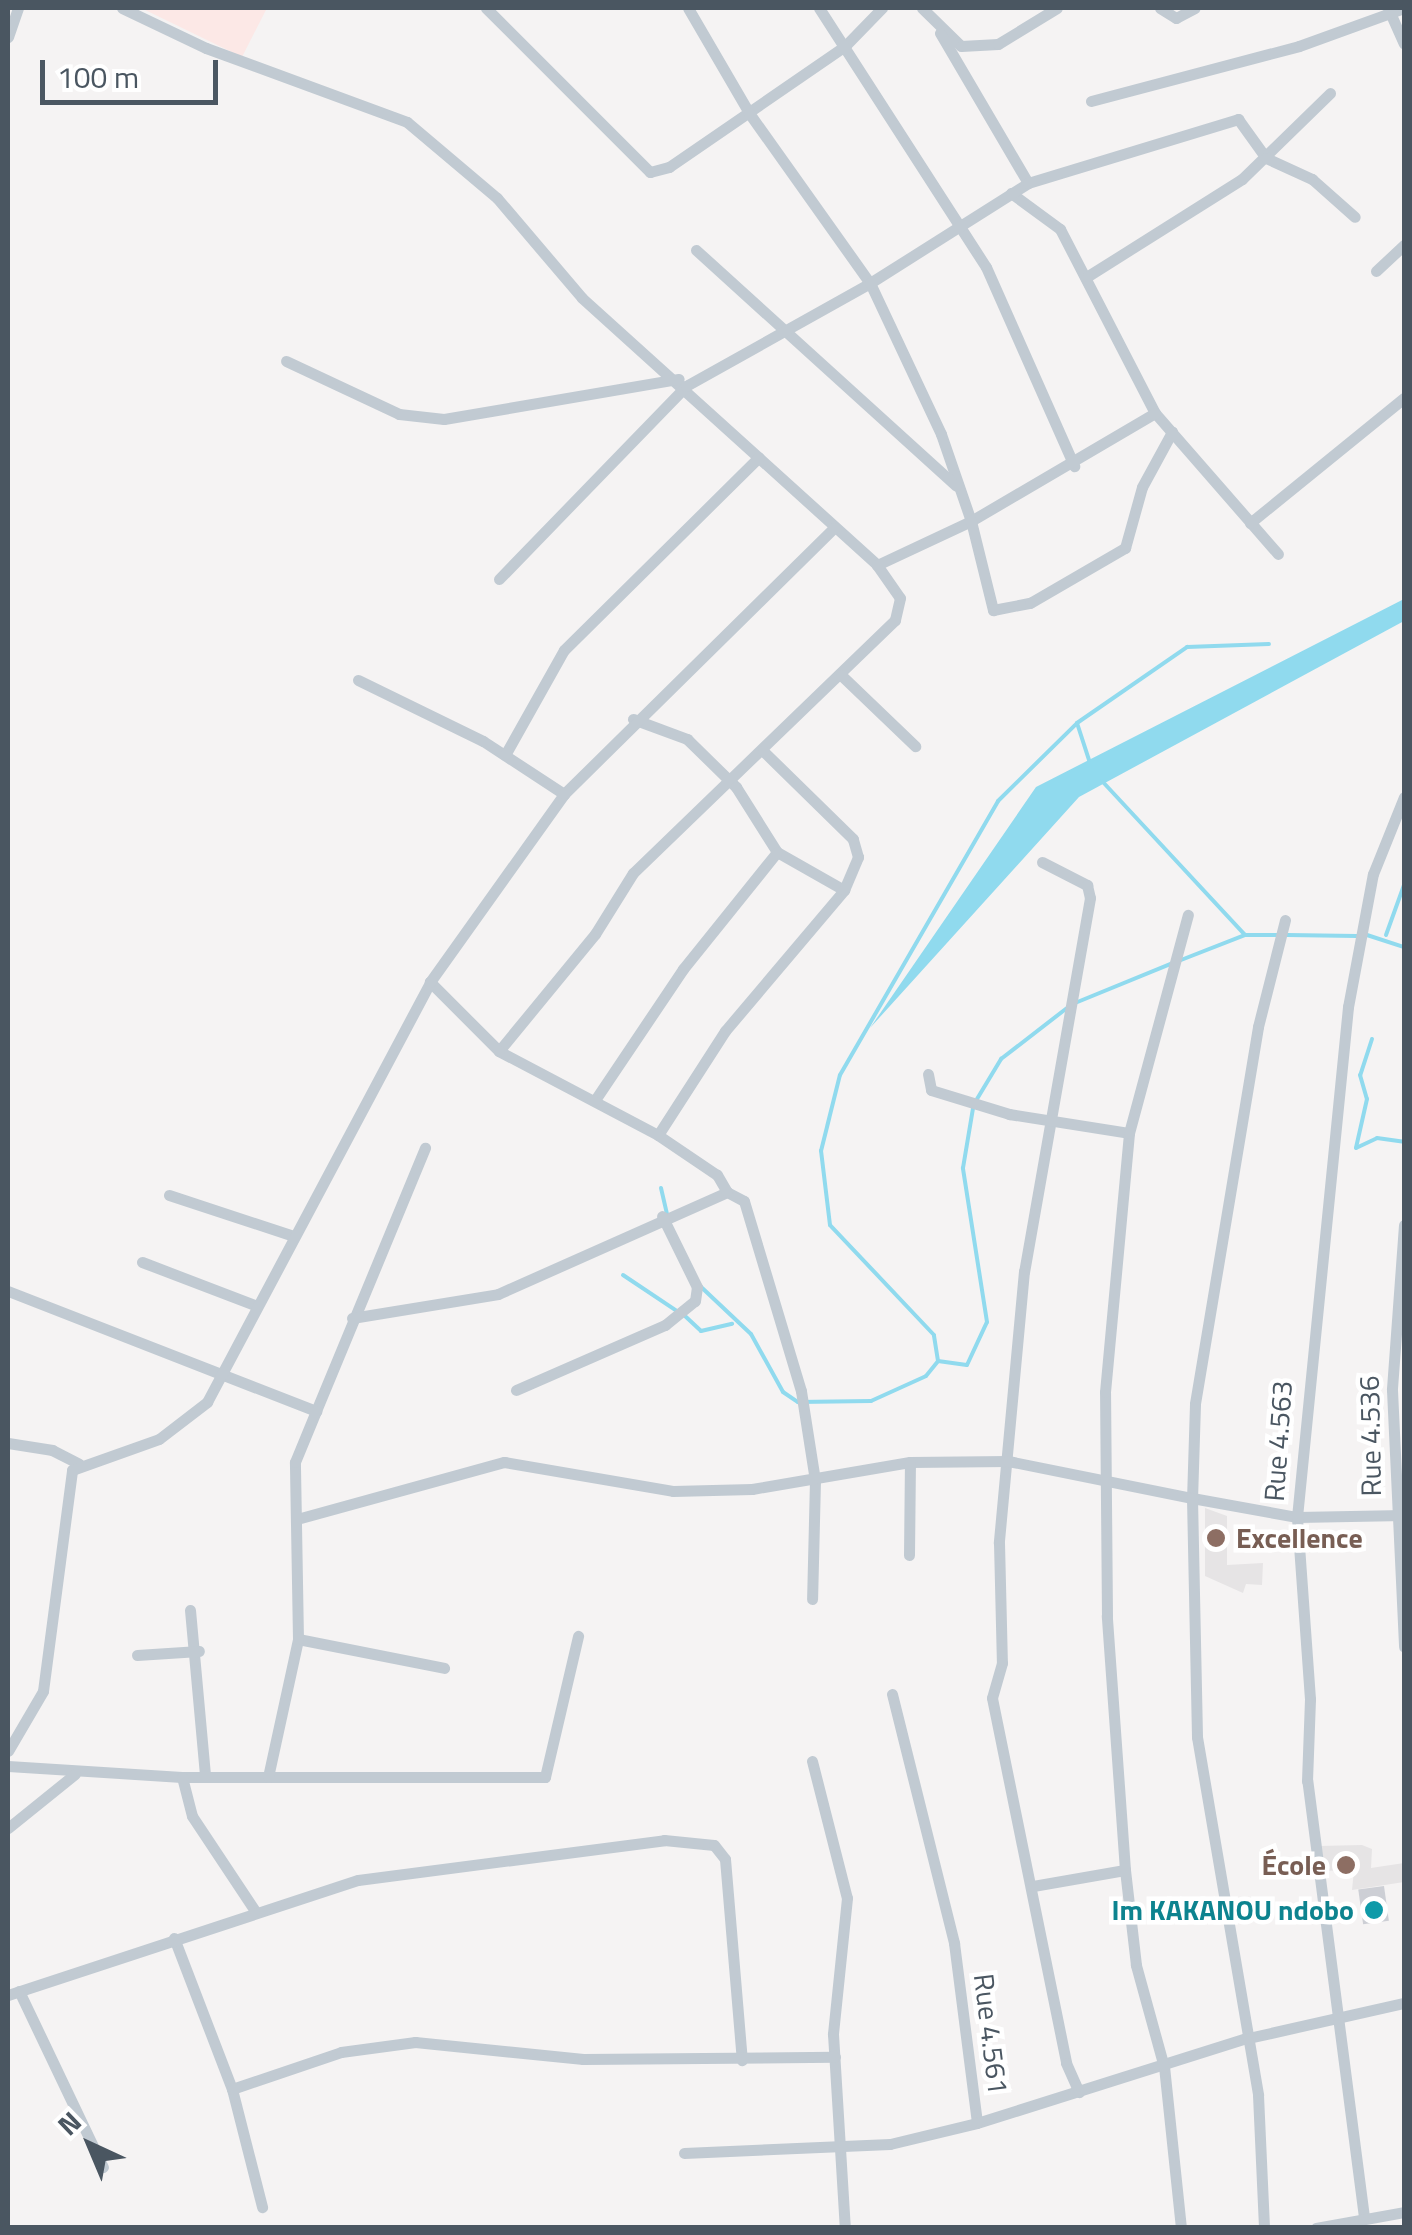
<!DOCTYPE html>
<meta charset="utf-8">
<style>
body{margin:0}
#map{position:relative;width:1412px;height:2235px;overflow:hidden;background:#f5f3f3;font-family:"Titillium Web",sans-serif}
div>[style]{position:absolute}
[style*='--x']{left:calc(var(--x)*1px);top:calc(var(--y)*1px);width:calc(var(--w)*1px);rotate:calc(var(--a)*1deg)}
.education>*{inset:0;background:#e6e4e5}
.medical>*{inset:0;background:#fce8e6}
.water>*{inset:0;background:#90daee}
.stream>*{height:4px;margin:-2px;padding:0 2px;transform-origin:2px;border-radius:2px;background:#90daee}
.building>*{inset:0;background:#cdcfd5;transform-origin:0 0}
.minor>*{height:11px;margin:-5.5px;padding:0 5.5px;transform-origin:5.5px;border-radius:5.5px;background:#c1cad2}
.dots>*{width:28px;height:28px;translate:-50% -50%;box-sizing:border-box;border:5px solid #fff;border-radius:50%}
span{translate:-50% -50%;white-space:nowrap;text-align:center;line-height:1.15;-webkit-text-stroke:9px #fff;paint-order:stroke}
.street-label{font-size:28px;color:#4a5661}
.education-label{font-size:28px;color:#785e54;font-weight:700}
.left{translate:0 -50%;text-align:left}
.right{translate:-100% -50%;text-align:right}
.culture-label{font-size:28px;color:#0d838f;font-weight:700}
.frame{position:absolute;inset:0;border:10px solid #4a5661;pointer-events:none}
.north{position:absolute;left:40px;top:2095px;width:100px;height:100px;-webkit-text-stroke:8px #fff;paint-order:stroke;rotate:316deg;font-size:28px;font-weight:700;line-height:40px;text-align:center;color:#4a5661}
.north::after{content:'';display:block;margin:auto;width:35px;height:45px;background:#4a5661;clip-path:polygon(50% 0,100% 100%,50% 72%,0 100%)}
.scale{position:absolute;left:40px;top:60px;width:178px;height:45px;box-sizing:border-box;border:5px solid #4a5661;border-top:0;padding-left:12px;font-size:30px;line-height:35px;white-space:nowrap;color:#4a5661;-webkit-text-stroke:8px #fff;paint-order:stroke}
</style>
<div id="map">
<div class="education">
<div style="clip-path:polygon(1205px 1508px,1227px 1516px,1227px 1565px,1263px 1563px,1262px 1585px,1246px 1584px,1243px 1593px,1205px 1576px)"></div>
<div style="clip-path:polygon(1362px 1845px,1372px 1849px,1371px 1868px,1404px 1863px,1404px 1882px,1352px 1890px,1354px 1870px,1322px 1871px,1319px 1846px)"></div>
</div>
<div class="medical">
<div style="clip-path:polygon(141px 8px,267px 8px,242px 57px)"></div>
</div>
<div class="water">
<div style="clip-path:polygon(1404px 599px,1404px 621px,1079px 797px,870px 1028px,1036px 787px)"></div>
</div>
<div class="stream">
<div style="--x:1077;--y:723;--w:39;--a:72"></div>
<div style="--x:1102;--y:781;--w:210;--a:47.1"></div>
<div style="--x:1287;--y:935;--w:70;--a:0.8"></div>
<div style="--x:1367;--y:935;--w:39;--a:18"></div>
<div style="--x:1386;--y:935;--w:53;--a:-70.2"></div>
<div style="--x:1181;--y:960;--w:69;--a:-21.3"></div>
<div style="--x:1245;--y:935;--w:32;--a:0"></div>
<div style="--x:1075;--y:1003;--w:106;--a:-22.2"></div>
<div style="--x:1372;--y:1039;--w:38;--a:108"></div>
<div style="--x:1360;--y:1075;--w:25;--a:74"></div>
<div style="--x:1367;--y:1099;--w:50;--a:102.7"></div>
<div style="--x:1356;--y:1148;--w:23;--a:-25"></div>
<div style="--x:1377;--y:1138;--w:27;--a:8"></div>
<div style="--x:977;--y:1099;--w:47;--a:-59"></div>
<div style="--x:1001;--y:1059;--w:83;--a:-37.7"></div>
<div style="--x:661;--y:1188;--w:26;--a:77"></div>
<div style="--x:623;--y:1275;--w:65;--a:33.7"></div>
<div style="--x:699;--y:1285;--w:71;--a:43.3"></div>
<div style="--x:751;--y:1334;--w:66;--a:61.1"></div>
<div style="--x:783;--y:1392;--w:18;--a:34"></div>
<div style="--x:798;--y:1402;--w:73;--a:-0.8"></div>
<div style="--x:871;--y:1401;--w:60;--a:-24.4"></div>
<div style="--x:926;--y:1376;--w:19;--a:-51"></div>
<div style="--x:938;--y:1361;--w:26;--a:-99"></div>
<div style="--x:934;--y:1335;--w:151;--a:-133.4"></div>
<div style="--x:830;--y:1225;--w:75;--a:-96.9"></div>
<div style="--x:821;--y:1151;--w:78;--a:-76"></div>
<div style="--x:840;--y:1075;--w:316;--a:-60"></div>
<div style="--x:998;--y:801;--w:111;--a:-44.6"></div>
<div style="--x:1077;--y:723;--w:134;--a:-34.6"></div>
<div style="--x:1187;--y:647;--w:82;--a:-2.1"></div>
<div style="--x:685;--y:1316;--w:22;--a:43"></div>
<div style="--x:701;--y:1331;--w:32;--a:-13"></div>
<div style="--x:938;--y:1361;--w:29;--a:8"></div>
<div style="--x:967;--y:1365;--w:47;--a:-65.1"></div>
<div style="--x:987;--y:1322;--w:156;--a:-98.9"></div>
<div style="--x:963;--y:1168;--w:61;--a:-80.5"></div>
</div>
<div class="building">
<div style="left:1384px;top:1886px;width:35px;height:26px;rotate:82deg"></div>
</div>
<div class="minor">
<div style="--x:122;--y:8;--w:93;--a:25.5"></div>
<div style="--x:206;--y:48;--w:214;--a:20.2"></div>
<div style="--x:407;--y:122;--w:118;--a:40.2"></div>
<div style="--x:497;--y:198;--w:131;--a:49.6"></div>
<div style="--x:582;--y:298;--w:398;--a:42.1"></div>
<div style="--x:877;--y:565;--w:40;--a:55.1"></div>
<div style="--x:900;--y:598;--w:23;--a:103"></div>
<div style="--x:895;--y:620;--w:364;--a:136"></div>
<div style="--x:633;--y:873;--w:72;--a:121.9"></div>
<div style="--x:595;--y:934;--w:151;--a:129.4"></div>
<div style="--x:486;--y:8;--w:232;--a:45"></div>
<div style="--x:650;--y:172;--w:20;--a:-15"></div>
<div style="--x:669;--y:167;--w:214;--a:-34.5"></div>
<div style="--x:845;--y:46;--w:53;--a:-45.8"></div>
<div style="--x:688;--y:8;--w:121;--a:59.8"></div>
<div style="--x:749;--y:113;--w:209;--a:54.6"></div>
<div style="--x:870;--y:283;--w:167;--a:64.8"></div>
<div style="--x:941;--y:434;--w:92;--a:71"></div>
<div style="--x:971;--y:521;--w:104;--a:154.9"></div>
<div style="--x:819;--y:8;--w:308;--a:57.2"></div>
<div style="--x:986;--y:267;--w:218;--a:66.1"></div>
<div style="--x:922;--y:8;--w:54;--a:44.3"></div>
<div style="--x:961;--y:46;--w:37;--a:-3"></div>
<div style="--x:998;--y:44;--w:69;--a:-31.4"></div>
<div style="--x:1160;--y:8;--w:19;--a:32"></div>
<div style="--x:1176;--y:18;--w:21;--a:-28"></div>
<div style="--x:1388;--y:8;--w:39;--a:66"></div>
<div style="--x:940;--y:33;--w:174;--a:59.6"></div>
<div style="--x:8;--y:37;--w:31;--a:-71"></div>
<div style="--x:1091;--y:101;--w:215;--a:-14.8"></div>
<div style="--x:1299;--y:46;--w:112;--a:-19.9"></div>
<div style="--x:1011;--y:193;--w:61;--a:36.3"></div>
<div style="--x:1060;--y:229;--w:207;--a:62.7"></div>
<div style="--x:1155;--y:413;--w:187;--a:48.9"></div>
<div style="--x:696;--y:250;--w:351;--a:42.2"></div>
<div style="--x:1376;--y:271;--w:38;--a:-43"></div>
<div style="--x:1088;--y:276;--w:182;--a:-32.2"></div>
<div style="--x:1242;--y:179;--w:123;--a:-44.3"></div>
<div style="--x:286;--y:361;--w:125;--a:25.1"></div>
<div style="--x:399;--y:414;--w:45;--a:6.3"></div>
<div style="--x:444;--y:419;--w:238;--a:-9.7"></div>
<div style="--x:1155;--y:413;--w:213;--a:149.6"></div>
<div style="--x:971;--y:521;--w:92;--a:76.1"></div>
<div style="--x:993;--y:610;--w:38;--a:-11"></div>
<div style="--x:1030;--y:603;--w:110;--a:-30.1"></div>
<div style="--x:1125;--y:548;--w:63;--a:-74.4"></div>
<div style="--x:1142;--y:487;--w:63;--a:-61.4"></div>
<div style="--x:1250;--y:523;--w:198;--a:-39.1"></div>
<div style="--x:499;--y:579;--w:269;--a:-45.9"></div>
<div style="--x:686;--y:386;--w:211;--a:-29.2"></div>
<div style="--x:870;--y:283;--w:187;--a:-32.3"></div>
<div style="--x:1028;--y:183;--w:220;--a:-16.9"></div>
<div style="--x:1238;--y:119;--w:48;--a:54.3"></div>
<div style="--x:1266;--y:158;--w:51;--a:24.5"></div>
<div style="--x:1312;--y:179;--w:57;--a:41.5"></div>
<div style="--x:841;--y:675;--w:103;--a:43.8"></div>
<div style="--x:358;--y:680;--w:139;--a:26"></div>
<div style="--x:483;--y:741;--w:97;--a:33.2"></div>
<div style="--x:633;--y:719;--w:58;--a:20.3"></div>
<div style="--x:687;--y:739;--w:69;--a:44.4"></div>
<div style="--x:736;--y:787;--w:77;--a:57.8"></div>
<div style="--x:777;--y:852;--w:77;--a:29.6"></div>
<div style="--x:505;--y:755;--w:120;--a:-60.7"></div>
<div style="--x:564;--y:650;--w:274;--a:-44.7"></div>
<div style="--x:1042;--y:862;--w:51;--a:27.1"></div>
<div style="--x:1087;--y:885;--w:13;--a:77"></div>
<div style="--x:1090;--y:898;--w:379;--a:100"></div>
<div style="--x:1024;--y:1271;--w:273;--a:95.3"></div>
<div style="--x:999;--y:1543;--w:120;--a:88.6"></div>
<div style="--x:1002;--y:1663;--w:36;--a:106"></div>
<div style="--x:992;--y:1698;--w:372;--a:78.5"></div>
<div style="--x:1066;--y:2063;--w:32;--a:66"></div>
<div style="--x:1285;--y:920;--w:110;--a:104.2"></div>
<div style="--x:1258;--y:1027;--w:382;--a:99.5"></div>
<div style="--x:1195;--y:1404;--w:94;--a:91.8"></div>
<div style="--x:1192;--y:1498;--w:107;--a:10.3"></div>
<div style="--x:1297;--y:1517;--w:107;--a:-1.1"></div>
<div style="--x:928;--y:1074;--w:16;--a:79"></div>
<div style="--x:931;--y:1090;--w:82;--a:17.1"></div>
<div style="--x:1009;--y:1114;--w:121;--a:9"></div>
<div style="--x:595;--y:1100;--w:158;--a:-56.1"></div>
<div style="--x:683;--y:969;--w:150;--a:-51.2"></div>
<div style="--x:658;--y:1135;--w:124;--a:-57.2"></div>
<div style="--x:725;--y:1031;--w:185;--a:-49.8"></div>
<div style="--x:844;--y:890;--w:36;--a:-67"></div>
<div style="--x:858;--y:857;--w:19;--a:-106"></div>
<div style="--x:853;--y:839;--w:126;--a:-135.6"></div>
<div style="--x:727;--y:1192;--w:19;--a:28"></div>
<div style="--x:744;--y:1201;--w:198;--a:73.3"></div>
<div style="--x:801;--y:1391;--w:90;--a:81.1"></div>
<div style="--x:815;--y:1480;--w:119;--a:91.4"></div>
<div style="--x:169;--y:1195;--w:132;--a:18.2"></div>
<div style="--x:1404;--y:1225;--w:165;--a:94.2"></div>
<div style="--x:1392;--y:1390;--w:257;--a:87.3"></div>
<div style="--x:142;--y:1262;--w:123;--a:20.9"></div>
<div style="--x:8;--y:1291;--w:331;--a:21.3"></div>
<div style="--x:316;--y:1411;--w:285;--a:-67.5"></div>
<div style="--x:352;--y:1318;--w:148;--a:-9.3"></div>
<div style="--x:498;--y:1294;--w:251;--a:-24"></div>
<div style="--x:727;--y:1192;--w:20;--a:-120"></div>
<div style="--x:717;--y:1175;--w:71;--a:-145.9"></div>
<div style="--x:658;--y:1135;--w:180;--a:-152.2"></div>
<div style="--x:499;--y:1051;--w:98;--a:-135"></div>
<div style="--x:516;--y:1390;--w:163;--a:-23.6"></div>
<div style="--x:665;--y:1325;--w:38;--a:-39"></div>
<div style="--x:695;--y:1301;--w:14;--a:-82"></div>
<div style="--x:697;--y:1287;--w:79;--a:-116.2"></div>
<div style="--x:8;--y:1443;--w:45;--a:9"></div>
<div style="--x:52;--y:1450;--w:30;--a:27"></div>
<div style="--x:297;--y:1519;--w:215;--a:-15.4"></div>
<div style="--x:504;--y:1462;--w:171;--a:9.7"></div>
<div style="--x:673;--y:1491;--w:79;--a:-1.5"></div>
<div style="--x:752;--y:1489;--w:160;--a:-9.7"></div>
<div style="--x:910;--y:1462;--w:98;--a:-0.6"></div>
<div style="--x:1008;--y:1461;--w:188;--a:11.4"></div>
<div style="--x:1192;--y:1498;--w:239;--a:88.8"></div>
<div style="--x:1197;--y:1737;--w:363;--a:80.3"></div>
<div style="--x:1258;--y:2095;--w:133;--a:87.4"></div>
<div style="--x:909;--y:1555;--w:93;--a:-89.4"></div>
<div style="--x:190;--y:1610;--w:167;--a:84.8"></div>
<div style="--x:298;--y:1639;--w:149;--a:11.2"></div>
<div style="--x:137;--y:1655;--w:62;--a:-3.7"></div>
<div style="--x:892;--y:1694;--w:257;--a:76"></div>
<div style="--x:954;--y:1943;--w:181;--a:82.7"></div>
<div style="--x:977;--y:2123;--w:280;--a:-17.5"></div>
<div style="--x:1244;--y:2039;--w:164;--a:-12.7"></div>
<div style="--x:8;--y:1751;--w:69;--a:-59.7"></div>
<div style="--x:43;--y:1691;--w:223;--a:-82.5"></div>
<div style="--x:72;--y:1470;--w:92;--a:-19.6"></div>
<div style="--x:159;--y:1439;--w:61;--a:-37.6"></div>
<div style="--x:207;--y:1402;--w:476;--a:-62"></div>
<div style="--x:430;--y:982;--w:231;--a:-54.5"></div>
<div style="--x:564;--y:794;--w:379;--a:-44.6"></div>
<div style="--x:812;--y:1761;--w:141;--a:75.7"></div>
<div style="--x:847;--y:1898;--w:137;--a:95.9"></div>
<div style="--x:833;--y:2034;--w:194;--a:86.5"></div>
<div style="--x:8;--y:1766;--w:174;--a:3.6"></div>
<div style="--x:182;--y:1777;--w:363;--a:0"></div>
<div style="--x:545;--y:1777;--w:145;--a:-76.8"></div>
<div style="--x:182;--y:1777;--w:40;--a:75.6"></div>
<div style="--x:192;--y:1816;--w:114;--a:56.4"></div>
<div style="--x:268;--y:1777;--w:141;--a:-77.7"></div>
<div style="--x:298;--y:1639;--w:177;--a:-91"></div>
<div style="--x:295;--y:1462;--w:55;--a:-67.6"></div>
<div style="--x:8;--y:1828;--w:86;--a:-38.9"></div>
<div style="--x:1033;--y:1886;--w:93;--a:-9.9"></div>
<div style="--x:174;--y:1938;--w:162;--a:69"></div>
<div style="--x:232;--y:2089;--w:122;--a:75.7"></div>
<div style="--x:19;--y:1991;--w:195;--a:64.5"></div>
<div style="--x:8;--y:1995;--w:368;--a:-18.2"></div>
<div style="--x:358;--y:1880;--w:309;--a:-7.4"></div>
<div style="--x:664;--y:1840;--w:50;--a:5.7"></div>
<div style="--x:714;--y:1845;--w:18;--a:52"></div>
<div style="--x:725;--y:1859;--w:202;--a:85.2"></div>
<div style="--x:232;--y:2089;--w:115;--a:-18.7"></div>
<div style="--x:341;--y:2052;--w:75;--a:-7.7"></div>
<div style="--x:415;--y:2042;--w:169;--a:5.8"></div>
<div style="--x:583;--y:2059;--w:252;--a:-0.5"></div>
<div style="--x:684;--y:2153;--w:206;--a:-2.5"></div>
<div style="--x:890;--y:2144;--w:89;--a:-13.6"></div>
<div style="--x:1364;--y:2217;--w:440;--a:-97.4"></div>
<div style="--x:1307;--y:1781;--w:82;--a:-87.9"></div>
<div style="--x:1310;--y:1699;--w:182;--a:-94.1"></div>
<div style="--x:1297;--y:1517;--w:513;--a:-84.29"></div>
<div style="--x:1348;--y:1007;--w:135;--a:-79.4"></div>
<div style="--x:1373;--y:874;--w:83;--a:-68.1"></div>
<div style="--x:1181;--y:2228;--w:162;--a:-96"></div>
<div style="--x:1164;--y:2067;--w:106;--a:-105.4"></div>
<div style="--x:1136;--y:1965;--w:96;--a:-96.6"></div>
<div style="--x:1125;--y:1870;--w:255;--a:-94.1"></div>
<div style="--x:1107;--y:1616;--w:224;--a:-90.5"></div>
<div style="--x:1105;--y:1392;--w:260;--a:-84.7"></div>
<div style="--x:1129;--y:1133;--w:226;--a:-74.9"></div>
<div style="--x:1316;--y:2228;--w:89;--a:-10.3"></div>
</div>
<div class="dots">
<div style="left:1216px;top:1538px;background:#8d6e63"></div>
<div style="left:1346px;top:1865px;background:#8d6e63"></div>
<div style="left:1374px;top:1910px;background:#0f9aa8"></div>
</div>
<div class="street-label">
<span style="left:1370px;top:1436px;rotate:-91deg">Rue 4.536</span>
<span style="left:1278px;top:1441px;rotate:-86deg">Rue 4.563</span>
<span style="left:991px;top:2034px;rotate:83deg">Rue 4.561</span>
</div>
<div class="education-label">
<span class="left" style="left:1236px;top:1538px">Excellence</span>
<span class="right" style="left:1326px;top:1865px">École</span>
</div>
<div class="culture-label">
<span class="right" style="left:1354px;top:1910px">Im KAKANOU ndobo</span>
</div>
<div class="frame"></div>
<div class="north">N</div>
<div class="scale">100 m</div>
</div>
